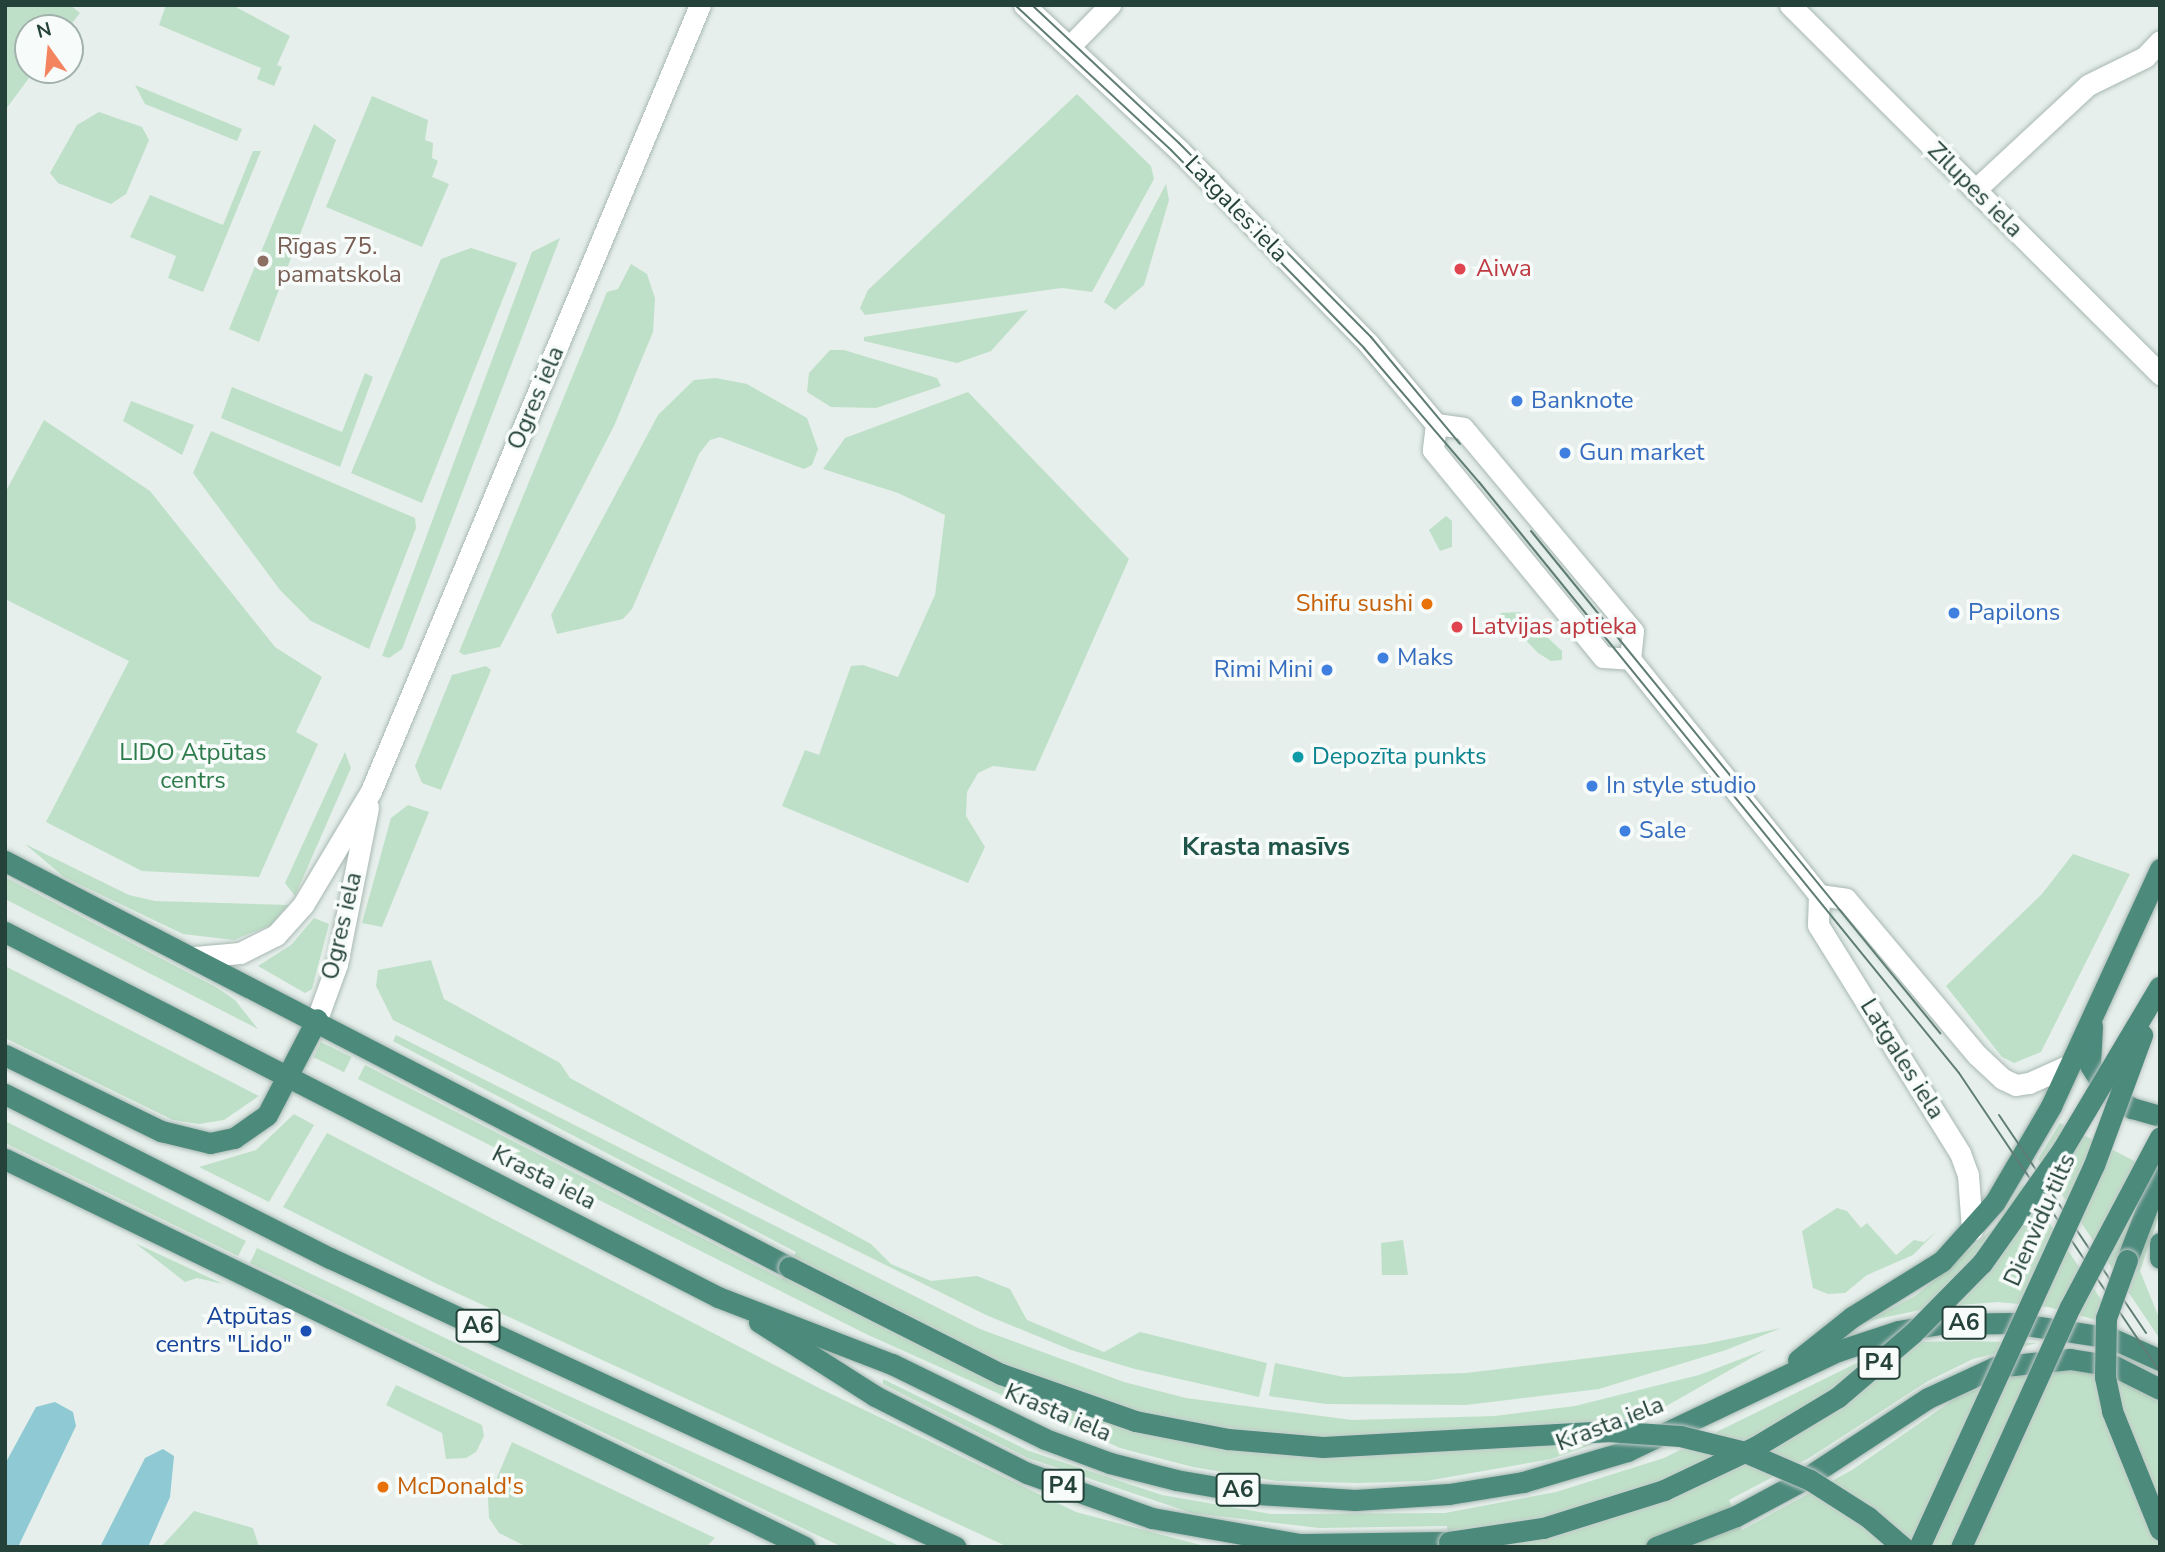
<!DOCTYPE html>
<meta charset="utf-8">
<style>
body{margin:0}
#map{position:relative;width:2165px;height:1552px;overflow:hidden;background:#e6efeb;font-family:"Nunito Sans",sans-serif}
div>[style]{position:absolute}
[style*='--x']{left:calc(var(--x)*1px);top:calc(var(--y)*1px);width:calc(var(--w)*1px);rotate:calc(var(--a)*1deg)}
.green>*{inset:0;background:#bfe0c8;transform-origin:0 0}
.water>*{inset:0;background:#8ec9d4}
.roads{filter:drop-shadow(0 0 2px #a8b8b2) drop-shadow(0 0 2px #a8b8b2)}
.minor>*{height:21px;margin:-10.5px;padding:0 10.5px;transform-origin:10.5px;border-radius:10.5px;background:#fff}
.tertiary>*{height:21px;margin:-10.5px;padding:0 10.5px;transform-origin:10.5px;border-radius:10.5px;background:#fff}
.trunk>*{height:21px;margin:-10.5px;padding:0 10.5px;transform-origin:10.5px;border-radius:10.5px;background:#4c8a7c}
.tram>*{height:2px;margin:-1px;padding:0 1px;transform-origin:1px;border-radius:1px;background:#5f7d75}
.bridges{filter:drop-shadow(0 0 2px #c2cac8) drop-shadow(0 0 2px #c2cac8)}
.trunk-bridge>*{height:21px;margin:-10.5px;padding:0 10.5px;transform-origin:10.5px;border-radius:10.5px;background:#4c8a7c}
.dots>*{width:19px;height:19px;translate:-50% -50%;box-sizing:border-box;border:4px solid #f7fbf9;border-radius:50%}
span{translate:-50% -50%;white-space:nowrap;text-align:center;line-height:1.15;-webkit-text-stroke:7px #f7fbf9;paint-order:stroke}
.shield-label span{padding:2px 5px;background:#f7fbf9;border:2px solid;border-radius:5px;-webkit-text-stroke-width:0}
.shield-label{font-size:23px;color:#24423a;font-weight:700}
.street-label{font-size:24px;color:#24423a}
.education-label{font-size:24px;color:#785e54}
.left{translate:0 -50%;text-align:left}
.health-label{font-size:24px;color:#be3a42}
.shop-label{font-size:24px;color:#366cbe}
.right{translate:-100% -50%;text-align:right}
.food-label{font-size:24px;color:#c56008}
.park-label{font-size:24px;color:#2d7a4b}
.culture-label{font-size:24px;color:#0d838f}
.transit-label{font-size:24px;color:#164399}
.neighbourhood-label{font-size:26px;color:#1f5548;font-weight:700}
.frame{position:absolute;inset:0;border:7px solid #24423a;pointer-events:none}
.north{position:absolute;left:14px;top:14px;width:70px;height:70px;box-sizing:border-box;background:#f7fbf9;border:2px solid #a3b1ad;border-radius:50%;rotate:345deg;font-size:19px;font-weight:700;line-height:28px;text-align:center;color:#24423a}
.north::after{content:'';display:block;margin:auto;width:24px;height:32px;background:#f4845f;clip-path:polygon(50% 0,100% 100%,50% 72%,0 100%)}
</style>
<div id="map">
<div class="green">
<div style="clip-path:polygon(5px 5px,70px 5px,80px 13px,68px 28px,28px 28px,28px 70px,35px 70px,6px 109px)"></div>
<div style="clip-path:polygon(166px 5px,232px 5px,290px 36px,277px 65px,282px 67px,274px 86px,257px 79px,261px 68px,159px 25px)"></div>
<div style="clip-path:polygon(135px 85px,242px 129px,237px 141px,145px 104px)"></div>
<div style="clip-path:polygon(1077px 94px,1151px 166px,1154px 179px,1092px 292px,1062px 288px,865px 315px,860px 308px,868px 290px)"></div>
<div style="clip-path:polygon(372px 96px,428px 120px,425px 140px,433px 143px,432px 158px,438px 161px,432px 177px,449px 184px,422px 247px,326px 207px)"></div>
<div style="clip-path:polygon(99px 112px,142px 127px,149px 140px,126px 194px,111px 204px,58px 183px,50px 173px,77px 125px)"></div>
<div style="clip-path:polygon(314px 124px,336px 140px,259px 342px,229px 329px)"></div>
<div style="clip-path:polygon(253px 151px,261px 151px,203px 292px,168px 278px,176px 256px,130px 237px,150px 195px,223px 225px)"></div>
<div style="clip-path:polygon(1166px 184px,1169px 200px,1144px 285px,1115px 310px,1104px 302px)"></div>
<div style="clip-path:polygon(560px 238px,402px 649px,389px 658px,382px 656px,532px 252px)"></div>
<div style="clip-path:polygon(471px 248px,517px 263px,422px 503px,351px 473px,441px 259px)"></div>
<div style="clip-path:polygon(631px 264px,647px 274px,655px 298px,653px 332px,614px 426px,500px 647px,464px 655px,459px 652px,607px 292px,618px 289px)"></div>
<div style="clip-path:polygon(1028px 310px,991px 351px,957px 363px,864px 341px,864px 337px)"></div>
<div style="clip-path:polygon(830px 350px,844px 350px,937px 378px,941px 386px,876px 408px,831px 407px,807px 392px,809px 373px)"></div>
<div style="clip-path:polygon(365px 373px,373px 377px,340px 467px,221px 418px,232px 387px,342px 432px)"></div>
<div style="clip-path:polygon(716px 378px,747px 384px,807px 418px,818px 449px,812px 465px,804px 469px,720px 437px,710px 440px,699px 454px,632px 609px,623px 619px,557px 634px,551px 615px,658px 415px,694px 380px)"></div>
<div style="clip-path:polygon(968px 392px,1129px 559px,1035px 771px,993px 766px,978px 773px,967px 792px,966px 816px,985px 847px,968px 883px,782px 806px,805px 750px,819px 755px,851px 666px,863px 665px,898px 677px,935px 595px,945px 515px,898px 493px,823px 469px,845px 438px)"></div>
<div style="clip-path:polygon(131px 401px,194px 425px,182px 455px,123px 421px)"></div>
<div style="clip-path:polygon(44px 420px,150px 491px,275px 647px,322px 677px,296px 732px,318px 744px,259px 877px,142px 871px,46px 822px,129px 661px,5px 599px,5px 493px)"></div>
<div style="clip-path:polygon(211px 431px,415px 518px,416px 528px,369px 649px,311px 621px,280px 590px,193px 473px)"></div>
<div style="clip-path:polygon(1446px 516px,1452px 521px,1452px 547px,1440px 551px,1429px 530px)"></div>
<div style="clip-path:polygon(1520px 612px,1562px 651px,1562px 660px,1551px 661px,1538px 653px,1500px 613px)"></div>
<div style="clip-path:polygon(486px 666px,491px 670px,441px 790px,422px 783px,415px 766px,452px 675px)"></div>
<div style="clip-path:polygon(345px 752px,351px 768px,295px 896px,285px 883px)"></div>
<div style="clip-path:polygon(408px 805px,429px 812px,382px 927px,362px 923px,391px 818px)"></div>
<div style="clip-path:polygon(25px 844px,129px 895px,155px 901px,288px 905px,271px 925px,234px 940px,183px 934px,64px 877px)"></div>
<div style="clip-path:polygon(2073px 854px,2130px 874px,2041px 1052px,2014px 1063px,2002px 1057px,1946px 986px,2042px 894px)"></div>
<div style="clip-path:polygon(5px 877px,216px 987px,235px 1000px,258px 1029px,5px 899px)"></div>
<div style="clip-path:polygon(314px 918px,329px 924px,312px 989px,305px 993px,258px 966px,291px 945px)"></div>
<div style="clip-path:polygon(431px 960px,444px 999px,560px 1063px,570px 1078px,871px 1244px,891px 1264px,931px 1281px,977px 1276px,1010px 1289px,1027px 1320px,1104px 1352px,1140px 1332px,1267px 1363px,1259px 1397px,1135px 1369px,1071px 1350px,986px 1315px,393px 1020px,376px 986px,378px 970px)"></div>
<div style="clip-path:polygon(5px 966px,259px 1096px,224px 1120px,199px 1124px,173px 1120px,5px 1038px)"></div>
<div style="clip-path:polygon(396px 1035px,980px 1329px,1124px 1382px,1186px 1398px,1352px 1420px,1494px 1416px,1575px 1406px,1699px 1375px,1767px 1349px,1608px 1439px,1551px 1459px,1426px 1481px,1359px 1483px,1277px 1481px,1193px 1467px,1120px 1448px,866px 1334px,358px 1079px,365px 1065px,782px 1279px,796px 1252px,404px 1047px,393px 1041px)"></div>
<div style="left:321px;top:1042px;width:34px;height:17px;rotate:26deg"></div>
<div style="clip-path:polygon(294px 1114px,314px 1125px,269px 1202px,199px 1167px,256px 1150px)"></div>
<div style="clip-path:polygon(5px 1121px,246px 1241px,238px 1256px,5px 1143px)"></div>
<div style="clip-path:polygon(2060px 1123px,2160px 1174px,2160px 1212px,2140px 1271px,2160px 1320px,2160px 1339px,2038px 1159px)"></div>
<div style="clip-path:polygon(327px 1133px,821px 1389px,1076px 1512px,1208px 1547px,1008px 1547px,433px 1282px,283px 1207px)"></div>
<div style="clip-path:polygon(2023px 1184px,2119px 1326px,2048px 1307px,1998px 1302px,1934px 1307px,1868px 1321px,1915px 1296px,1950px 1268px,1993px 1228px)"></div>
<div style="clip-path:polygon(1837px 1208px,1847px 1211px,1861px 1228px,1867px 1223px,1896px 1255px,1914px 1240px,1924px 1242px,1937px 1231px,1913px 1255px,1867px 1275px,1845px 1293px,1828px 1294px,1813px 1288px,1802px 1231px)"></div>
<div style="clip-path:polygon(1403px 1240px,1408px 1275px,1382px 1275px,1381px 1243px)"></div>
<div style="clip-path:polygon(135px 1243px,223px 1284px,197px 1278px,185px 1282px)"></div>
<div style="clip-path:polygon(257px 1248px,527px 1377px,902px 1547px,842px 1547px,250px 1263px)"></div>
<div style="clip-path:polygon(1781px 1328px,1726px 1350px,1599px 1389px,1466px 1405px,1326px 1404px,1269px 1396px,1275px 1363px,1344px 1377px,1466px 1373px,1705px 1344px)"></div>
<div style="clip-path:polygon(1969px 1341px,2037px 1343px,1973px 1359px,1928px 1381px,1809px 1458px,1729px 1500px,1742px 1530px,1852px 1470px,1953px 1400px,2001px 1379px,2075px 1366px,2104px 1373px,2160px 1403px,2160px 1547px,1449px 1547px,1447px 1526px,1319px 1528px,1192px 1513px,1028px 1458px,883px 1384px,883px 1379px,1029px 1451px,1162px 1495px,1271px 1514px,1445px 1513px,1556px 1492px,1664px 1458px,1879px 1352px,1914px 1342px)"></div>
<div style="clip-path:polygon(396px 1385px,482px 1425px,484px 1436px,476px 1452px,466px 1458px,446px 1459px,442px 1433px,386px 1405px)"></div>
<div style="clip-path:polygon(512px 1442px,715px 1538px,706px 1547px,527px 1547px,499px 1533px,489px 1518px,488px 1499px)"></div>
<div style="clip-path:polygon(194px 1511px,253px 1528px,259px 1547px,161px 1547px)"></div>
</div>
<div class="water">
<div style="clip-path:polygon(55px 1402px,73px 1412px,76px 1426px,18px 1547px,5px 1547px,5px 1464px,36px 1407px)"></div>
<div style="clip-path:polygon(163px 1449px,174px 1456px,170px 1497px,148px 1547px,100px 1547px,145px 1458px)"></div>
</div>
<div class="roads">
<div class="minor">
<div style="--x:1790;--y:5;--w:523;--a:44.92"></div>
<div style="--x:1069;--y:47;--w:59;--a:-45.7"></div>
<div style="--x:1975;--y:190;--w:154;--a:-42.9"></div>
<div style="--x:2088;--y:85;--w:64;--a:-26.2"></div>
<div style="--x:2145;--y:57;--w:22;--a:-47"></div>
<div style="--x:195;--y:957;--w:45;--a:-5.1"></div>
<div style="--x:240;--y:953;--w:40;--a:-26.6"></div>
<div style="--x:276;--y:935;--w:40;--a:-48"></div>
<div style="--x:303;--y:905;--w:133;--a:-59.2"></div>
<div style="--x:371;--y:791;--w:852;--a:-67.29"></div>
<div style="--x:317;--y:1019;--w:59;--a:-70"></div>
<div style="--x:337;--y:964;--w:160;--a:-78.8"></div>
</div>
<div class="tertiary">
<div style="--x:1024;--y:5;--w:214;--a:43.1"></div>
<div style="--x:1180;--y:151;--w:269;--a:45.6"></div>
<div style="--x:1368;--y:343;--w:106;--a:50"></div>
<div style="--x:1436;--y:424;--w:27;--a:8"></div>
<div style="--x:1463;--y:428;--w:8;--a:50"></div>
<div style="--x:1468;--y:434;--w:257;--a:50.1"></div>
<div style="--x:1633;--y:631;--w:28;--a:96"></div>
<div style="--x:1436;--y:424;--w:26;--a:97"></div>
<div style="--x:1433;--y:450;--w:268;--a:50.6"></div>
<div style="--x:1603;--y:657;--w:27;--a:4"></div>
<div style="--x:1630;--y:659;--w:302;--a:51.3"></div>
<div style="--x:1819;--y:895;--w:27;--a:8"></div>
<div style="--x:1846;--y:899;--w:204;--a:50"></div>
<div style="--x:1977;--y:1055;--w:35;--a:43"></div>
<div style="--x:2003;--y:1079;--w:14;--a:25"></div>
<div style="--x:2016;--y:1085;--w:13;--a:-9"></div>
<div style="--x:2029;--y:1083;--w:39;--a:-24"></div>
<div style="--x:1819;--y:895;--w:30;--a:92"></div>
<div style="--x:1818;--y:925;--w:269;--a:58.1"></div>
<div style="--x:1960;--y:1153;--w:23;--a:70"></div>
<div style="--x:1968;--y:1175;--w:55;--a:85.8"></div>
</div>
<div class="trunk">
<div style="--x:5;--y:861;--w:883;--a:27.38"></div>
<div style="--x:5;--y:932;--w:801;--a:27.11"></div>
<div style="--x:718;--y:1297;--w:186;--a:21.1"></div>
<div style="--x:892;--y:1364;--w:170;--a:26.1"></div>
<div style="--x:1045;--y:1439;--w:69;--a:20.3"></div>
<div style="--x:1110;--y:1463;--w:68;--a:14.4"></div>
<div style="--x:1176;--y:1480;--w:83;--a:9.7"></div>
<div style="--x:1258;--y:1494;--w:97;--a:3.5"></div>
<div style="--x:1355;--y:1500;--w:94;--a:-3.7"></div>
<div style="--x:1449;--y:1494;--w:75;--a:-9.2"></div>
<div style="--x:1523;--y:1482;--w:109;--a:-16.6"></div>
<div style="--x:1627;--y:1451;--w:233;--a:-25.4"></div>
<div style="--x:1838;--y:1351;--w:63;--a:-18.4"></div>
<div style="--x:1898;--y:1331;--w:43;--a:-9.5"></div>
<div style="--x:1940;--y:1324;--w:73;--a:-0.8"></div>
<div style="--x:2013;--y:1323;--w:99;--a:8.7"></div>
<div style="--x:2111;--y:1338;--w:54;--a:24.2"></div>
<div style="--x:2092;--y:1026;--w:39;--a:93"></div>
<div style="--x:2090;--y:1065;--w:32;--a:58"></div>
<div style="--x:2107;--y:1092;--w:30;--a:33"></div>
<div style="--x:2132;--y:1108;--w:29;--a:16"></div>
<div style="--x:5;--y:1055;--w:174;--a:26"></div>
<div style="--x:161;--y:1131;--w:50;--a:13.8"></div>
<div style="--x:210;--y:1143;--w:25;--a:-12"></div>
<div style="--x:234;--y:1138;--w:40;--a:-34.9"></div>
<div style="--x:267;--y:1115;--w:108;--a:-62.5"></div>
<div style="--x:5;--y:1094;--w:364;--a:26.8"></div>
<div style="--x:330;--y:1258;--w:689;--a:24.78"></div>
<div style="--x:5;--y:1159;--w:889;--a:25.87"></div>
<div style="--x:2160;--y:1243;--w:15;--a:90"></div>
<div style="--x:2127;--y:1260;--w:93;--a:-69.2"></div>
<div style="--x:759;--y:1322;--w:138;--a:32.5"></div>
<div style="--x:875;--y:1396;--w:170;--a:26.9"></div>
<div style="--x:1027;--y:1473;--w:133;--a:19.8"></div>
<div style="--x:1152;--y:1518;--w:150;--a:10"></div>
<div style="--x:1300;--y:1544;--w:149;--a:-0.8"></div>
<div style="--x:1798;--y:1360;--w:69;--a:-38.5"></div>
<div style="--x:1852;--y:1317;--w:106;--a:-31.9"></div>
<div style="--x:1942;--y:1261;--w:79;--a:-48.1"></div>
<div style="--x:1995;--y:1202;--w:111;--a:-59.7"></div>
<div style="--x:2051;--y:1106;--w:261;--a:-65.3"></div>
<div style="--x:1656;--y:1547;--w:86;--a:-21.2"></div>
<div style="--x:1736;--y:1516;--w:76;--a:-28.2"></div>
<div style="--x:1803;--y:1480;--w:149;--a:-33.3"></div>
<div style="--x:1928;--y:1398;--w:74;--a:-24.8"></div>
<div style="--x:1995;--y:1367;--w:75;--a:-6.1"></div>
<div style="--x:2070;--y:1359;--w:45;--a:9"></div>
<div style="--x:2114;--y:1366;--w:51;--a:26.6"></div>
</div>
</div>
<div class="tram">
<div style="--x:1015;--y:5;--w:213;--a:42.9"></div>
<div style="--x:1171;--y:150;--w:277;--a:45.7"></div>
<div style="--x:1364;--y:348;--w:177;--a:49.4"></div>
<div style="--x:1479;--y:482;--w:761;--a:50.92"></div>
<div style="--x:1959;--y:1073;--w:360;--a:56.1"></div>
<div style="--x:1032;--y:5;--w:202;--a:43.2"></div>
<div style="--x:1179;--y:143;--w:273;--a:45.3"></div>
<div style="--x:1371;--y:337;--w:139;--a:50.2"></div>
<div style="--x:1531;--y:531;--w:648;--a:50.83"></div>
<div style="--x:1999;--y:1115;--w:263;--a:56"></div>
</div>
<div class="bridges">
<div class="trunk-bridge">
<div style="--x:2127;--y:1260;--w:62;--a:109.9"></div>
<div style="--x:2106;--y:1318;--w:59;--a:91"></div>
<div style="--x:2105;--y:1377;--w:35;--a:78"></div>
<div style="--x:2112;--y:1411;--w:128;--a:68"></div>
<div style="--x:789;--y:1267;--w:237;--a:26.8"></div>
<div style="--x:1001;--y:1374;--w:142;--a:19.3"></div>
<div style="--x:1135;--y:1421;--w:95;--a:11"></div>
<div style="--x:1228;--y:1439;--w:95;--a:4.8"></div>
<div style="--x:1323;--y:1447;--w:284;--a:-3.2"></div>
<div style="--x:1607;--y:1431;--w:73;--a:3.9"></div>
<div style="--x:1680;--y:1436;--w:67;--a:13.8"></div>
<div style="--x:1745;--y:1452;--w:71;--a:23.3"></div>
<div style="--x:1810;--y:1480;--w:69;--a:32.5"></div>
<div style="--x:1868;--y:1517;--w:46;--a:40.6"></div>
<div style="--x:1449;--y:1542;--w:95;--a:-8.5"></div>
<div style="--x:1543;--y:1528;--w:127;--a:-17.4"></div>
<div style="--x:1664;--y:1490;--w:101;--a:-25.3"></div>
<div style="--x:1755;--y:1447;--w:97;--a:-31.1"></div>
<div style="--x:1838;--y:1397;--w:99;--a:-40.5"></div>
<div style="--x:1913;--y:1333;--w:98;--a:-45.4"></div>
<div style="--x:1982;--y:1263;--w:138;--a:-54.7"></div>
<div style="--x:2062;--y:1150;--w:190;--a:-59.2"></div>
<div style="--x:1919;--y:1547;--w:420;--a:-65.4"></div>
<div style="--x:2094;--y:1165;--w:139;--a:-69.7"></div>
<div style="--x:1961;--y:1547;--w:264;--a:-65.6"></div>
<div style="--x:2070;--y:1307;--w:192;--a:-62.1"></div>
</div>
</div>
<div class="dots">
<div style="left:263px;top:261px;background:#8d6e63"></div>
<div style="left:1460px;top:269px;background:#e0444e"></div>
<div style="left:1517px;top:401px;background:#3f7fe0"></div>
<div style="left:1565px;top:453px;background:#3f7fe0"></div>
<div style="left:1427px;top:604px;background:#e8710a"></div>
<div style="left:1954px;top:613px;background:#3f7fe0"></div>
<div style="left:1457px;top:627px;background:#e0444e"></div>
<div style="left:1383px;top:658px;background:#3f7fe0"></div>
<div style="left:1327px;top:670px;background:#3f7fe0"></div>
<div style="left:1298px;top:757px;background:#0f9aa8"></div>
<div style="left:1592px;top:786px;background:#3f7fe0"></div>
<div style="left:1625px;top:831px;background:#3f7fe0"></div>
<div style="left:306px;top:1331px;background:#1a4fb4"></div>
<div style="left:383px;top:1487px;background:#e8710a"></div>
</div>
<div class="shield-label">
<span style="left:1964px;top:1323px">A6</span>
<span style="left:478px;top:1326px">A6</span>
<span style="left:1879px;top:1363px">P4</span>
<span style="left:1063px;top:1486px">P4</span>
<span style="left:1238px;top:1490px">A6</span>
</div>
<div class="street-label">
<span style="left:1975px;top:190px;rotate:45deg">Zilupes iela</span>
<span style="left:1236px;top:209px;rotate:46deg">Latgales iela</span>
<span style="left:536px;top:398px;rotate:-67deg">Ogres iela</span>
<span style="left:342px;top:926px;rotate:-77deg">Ogres iela</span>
<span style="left:1902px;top:1059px;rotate:58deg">Latgales iela</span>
<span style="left:544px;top:1178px;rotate:27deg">Krasta iela</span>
<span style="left:2040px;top:1220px;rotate:-66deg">Dienvidu tilts</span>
<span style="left:1058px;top:1413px;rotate:23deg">Krasta iela</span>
<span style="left:1610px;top:1424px;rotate:-21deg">Krasta iela</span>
</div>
<div class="education-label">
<span class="left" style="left:277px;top:261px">Rīgas 75.<br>pamatskola</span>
</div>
<div class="health-label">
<span class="left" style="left:1476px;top:269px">Aiwa</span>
<span class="left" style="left:1471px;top:627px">Latvijas aptieka</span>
</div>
<div class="shop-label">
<span class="left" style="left:1531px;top:401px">Banknote</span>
<span class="left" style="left:1579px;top:453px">Gun market</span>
<span class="left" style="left:1968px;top:613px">Papilons</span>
<span class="left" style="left:1397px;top:658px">Maks</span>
<span class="right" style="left:1313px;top:670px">Rimi Mini</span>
<span class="left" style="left:1606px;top:786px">In style studio</span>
<span class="left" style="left:1639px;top:831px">Sale</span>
</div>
<div class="food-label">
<span class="right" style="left:1413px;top:604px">Shifu sushi</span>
<span class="left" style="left:397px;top:1487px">McDonald's</span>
</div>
<div class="park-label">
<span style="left:193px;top:767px">LIDO Atpūtas<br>centrs</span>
</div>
<div class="culture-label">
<span class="left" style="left:1312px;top:757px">Depozīta punkts</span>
</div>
<div class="transit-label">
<span class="right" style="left:292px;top:1331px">Atpūtas<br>centrs "Lido"</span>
</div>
<div class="neighbourhood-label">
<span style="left:1266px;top:847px">Krasta masīvs</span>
</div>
<div class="frame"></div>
<div class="north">N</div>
</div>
